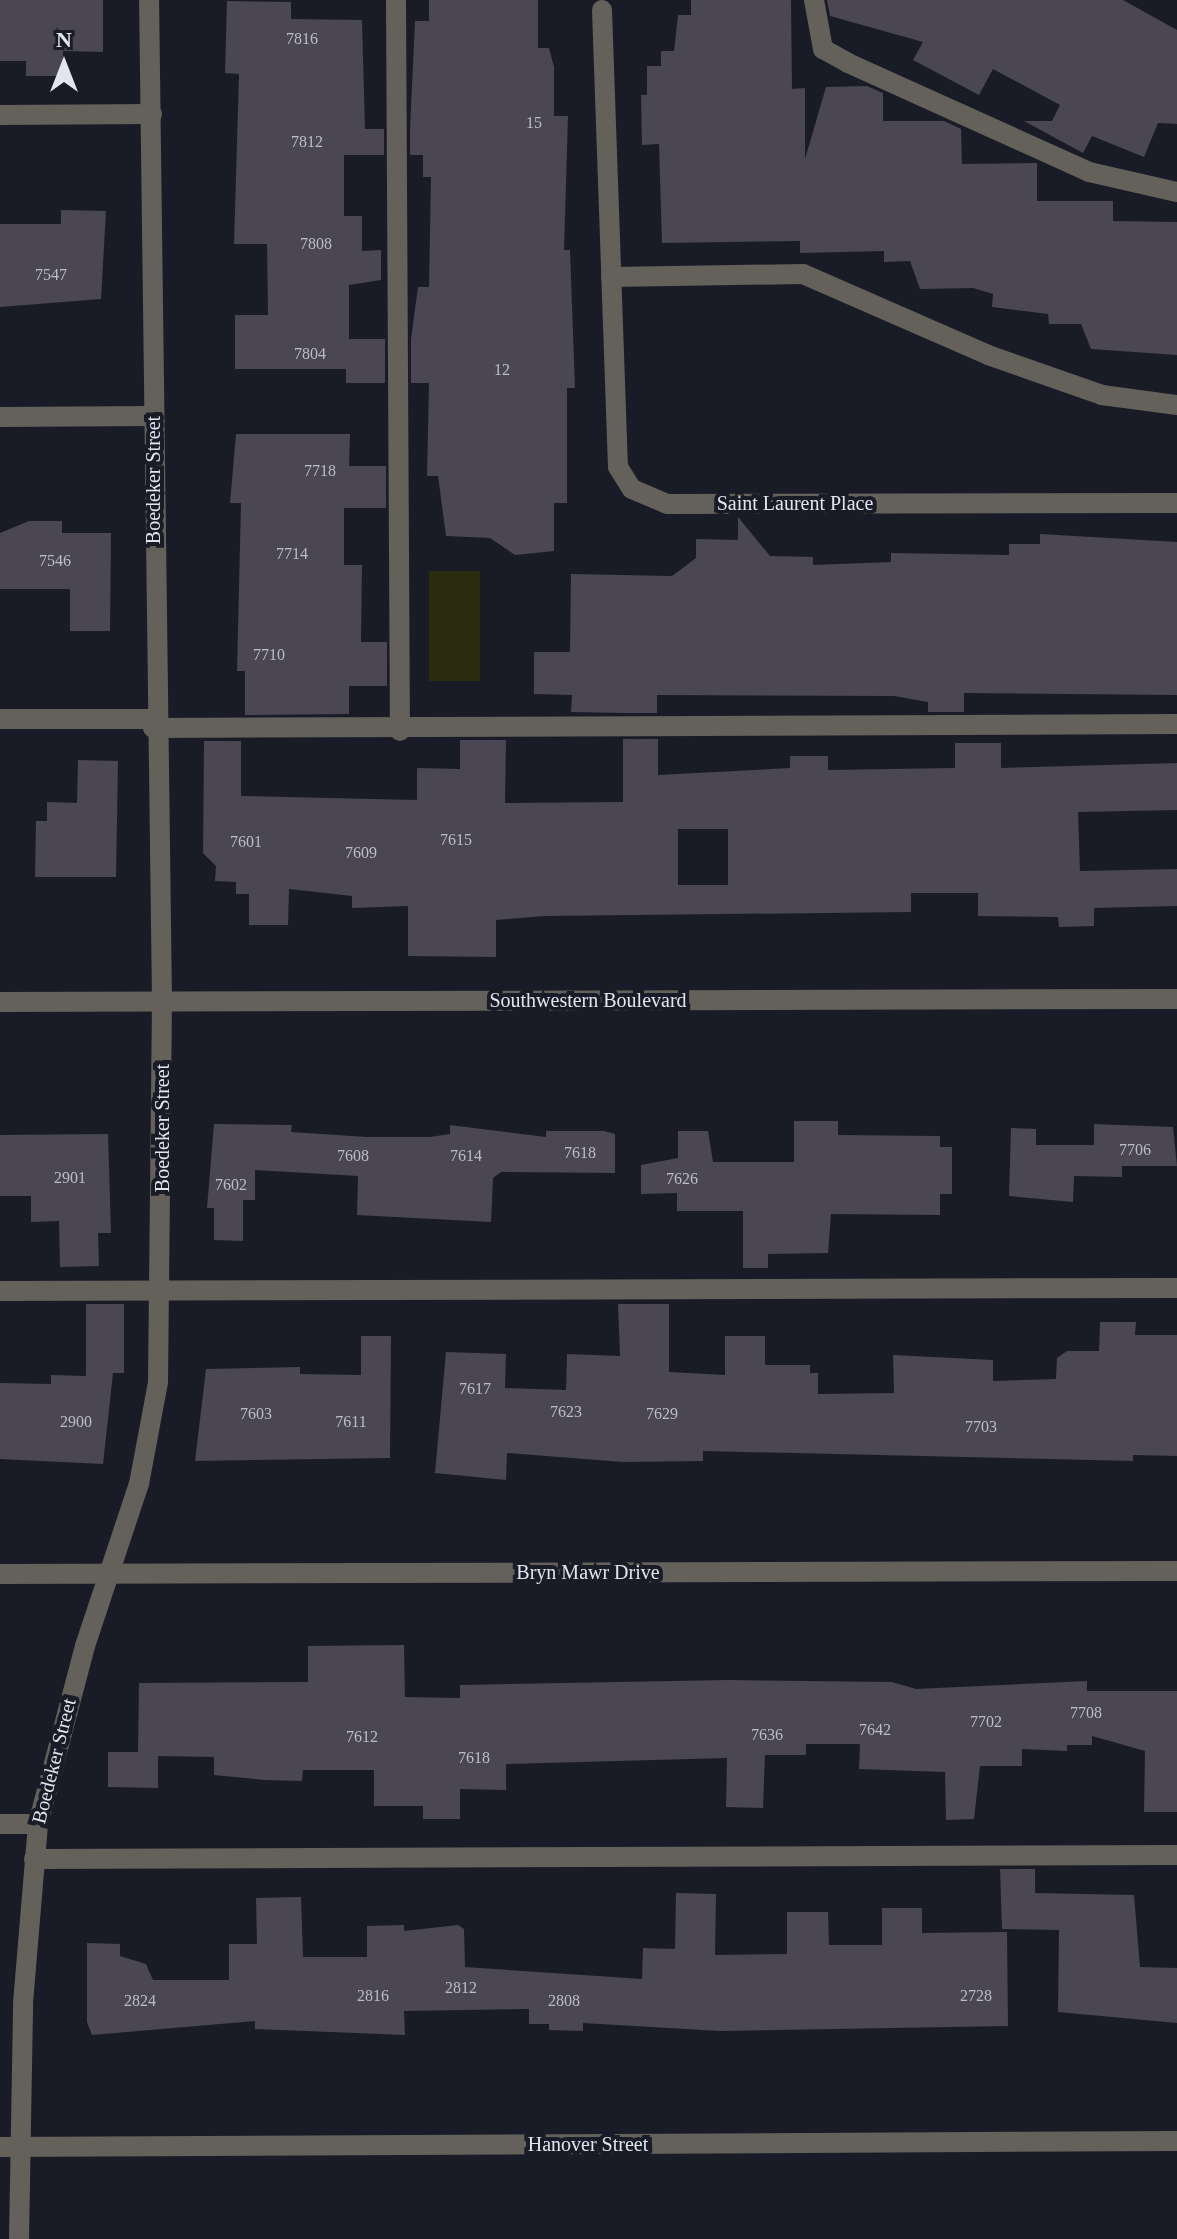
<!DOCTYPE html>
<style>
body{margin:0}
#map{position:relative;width:1177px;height:2239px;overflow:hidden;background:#191c27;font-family:"Times New Roman",serif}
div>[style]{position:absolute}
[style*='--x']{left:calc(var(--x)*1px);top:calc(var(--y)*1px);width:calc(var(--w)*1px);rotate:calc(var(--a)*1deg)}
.green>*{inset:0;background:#2b2c10;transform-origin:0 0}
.building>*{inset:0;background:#4a4653}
.service>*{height:20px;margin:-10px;padding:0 10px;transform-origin:10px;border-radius:10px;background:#64605a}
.minor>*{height:20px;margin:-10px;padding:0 10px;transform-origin:10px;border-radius:10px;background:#64605a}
.tertiary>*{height:20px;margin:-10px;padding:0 10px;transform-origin:10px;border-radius:10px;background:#64605a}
span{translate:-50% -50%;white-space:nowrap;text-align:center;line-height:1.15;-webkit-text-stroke:8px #191c27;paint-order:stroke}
.number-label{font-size:16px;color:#bcbdc6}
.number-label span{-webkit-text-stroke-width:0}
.street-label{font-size:20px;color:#e2e5ed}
.north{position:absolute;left:24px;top:24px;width:80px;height:80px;-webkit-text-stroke:6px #191c27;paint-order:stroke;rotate:0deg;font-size:22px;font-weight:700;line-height:32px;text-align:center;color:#e2e5ed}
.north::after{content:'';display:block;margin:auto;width:28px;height:36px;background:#e2e5ed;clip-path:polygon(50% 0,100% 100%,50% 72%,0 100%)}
</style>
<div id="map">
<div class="green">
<div style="left:429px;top:571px;width:51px;height:110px"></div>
</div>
<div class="building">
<div style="clip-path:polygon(0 0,103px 0,103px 52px,63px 51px,63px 76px,26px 76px,26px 61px,0 61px)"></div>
<div style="clip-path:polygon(429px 0,538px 0,538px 48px,549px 48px,554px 67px,554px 116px,568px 116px,564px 250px,570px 250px,575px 388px,567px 388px,567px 503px,554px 503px,554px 551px,515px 555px,490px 538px,446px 536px,438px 476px,427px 476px,429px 383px,411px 383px,411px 339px,418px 287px,429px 287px,431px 177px,423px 177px,423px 155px,410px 155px,410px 129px,415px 21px,429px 21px)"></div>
<div style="clip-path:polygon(691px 0,791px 0,792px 89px,805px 88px,805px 159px,826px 87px,867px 86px,883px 93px,883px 121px,944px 121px,961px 129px,962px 164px,1037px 163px,1037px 201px,1113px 201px,1113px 221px,1177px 222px,1177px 355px,1091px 349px,1081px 324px,1049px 324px,1048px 314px,992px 307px,993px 294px,973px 288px,920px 289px,910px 261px,884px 262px,884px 251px,800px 253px,800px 241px,662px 243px,659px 144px,642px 145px,641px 95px,647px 95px,647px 66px,661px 66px,661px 51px,674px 51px,678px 15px,691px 15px)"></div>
<div style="clip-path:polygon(827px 0,1123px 0,1177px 30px,1177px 124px,1158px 123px,1144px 157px,1092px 136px,1083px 153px,1024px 121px,1052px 121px,1060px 105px,993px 69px,979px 95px,913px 60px,923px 42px,830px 16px)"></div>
<div style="clip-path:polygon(227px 1px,291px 2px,291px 19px,362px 20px,365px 129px,384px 129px,384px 155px,344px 155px,344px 216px,362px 216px,362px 251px,381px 250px,381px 280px,349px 285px,349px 339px,385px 339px,385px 383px,346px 383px,346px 369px,235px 369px,235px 315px,268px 315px,267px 244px,234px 244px,239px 74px,225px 73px)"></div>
<div style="clip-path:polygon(61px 210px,106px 211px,101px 299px,0 307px,0 224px,61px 224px)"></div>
<div style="clip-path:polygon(236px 434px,350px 434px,349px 466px,386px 466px,386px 508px,344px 508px,344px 565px,362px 565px,361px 642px,387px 642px,387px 686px,349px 686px,349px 714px,245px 715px,245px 671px,237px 671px,241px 503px,230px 503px)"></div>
<div style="clip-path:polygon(738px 517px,770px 556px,813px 557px,813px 565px,891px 562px,891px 553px,1009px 555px,1009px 544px,1040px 544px,1040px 534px,1177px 542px,1177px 695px,964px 693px,964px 712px,928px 712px,928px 702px,894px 696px,657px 695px,657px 713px,623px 713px,571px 712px,572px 695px,534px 694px,534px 652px,570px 652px,571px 574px,672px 576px,696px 558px,696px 539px,738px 540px)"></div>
<div style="clip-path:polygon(29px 521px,62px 521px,62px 533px,111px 533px,110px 631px,70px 631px,70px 589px,0 589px,0 533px)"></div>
<div style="clip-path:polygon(evenodd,623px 739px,658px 739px,658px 775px,790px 768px,790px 756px,828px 756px,828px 770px,955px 768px,955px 743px,1001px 743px,1001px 768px,1177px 763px,1177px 810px,1078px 812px,1080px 871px,1177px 869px,1177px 906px,1094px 908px,1094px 926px,1059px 927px,1058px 917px,978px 916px,978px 893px,911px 893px,911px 912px,545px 916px,496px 920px,496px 957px,408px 956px,408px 906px,352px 908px,352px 896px,289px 889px,288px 925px,249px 925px,249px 894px,236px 894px,236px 882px,215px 881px,216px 866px,203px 853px,204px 741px,241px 741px,241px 796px,417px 800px,417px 768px,460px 769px,460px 740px,506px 740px,505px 803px,623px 802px,623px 739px,678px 829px,728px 829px,728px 885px,678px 885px,678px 829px)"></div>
<div style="clip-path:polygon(78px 760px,118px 761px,116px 877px,35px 877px,36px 821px,47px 821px,47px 802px,77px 803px)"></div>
<div style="clip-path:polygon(794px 1121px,838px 1121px,838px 1135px,940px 1136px,940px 1147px,952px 1147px,952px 1194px,940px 1194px,940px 1215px,831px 1214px,828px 1253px,768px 1254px,768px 1268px,743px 1268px,743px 1211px,677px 1211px,677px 1193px,641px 1194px,641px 1165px,678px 1158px,678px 1131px,708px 1131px,713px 1162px,794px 1162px)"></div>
<div style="clip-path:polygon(214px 1124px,292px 1125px,291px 1132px,367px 1137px,430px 1137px,450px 1134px,450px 1125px,546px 1137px,546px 1131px,604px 1131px,615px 1134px,615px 1173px,501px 1172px,493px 1178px,491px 1222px,357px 1215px,358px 1176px,255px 1170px,255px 1200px,243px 1200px,243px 1241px,214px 1240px,214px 1208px,207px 1208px)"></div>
<div style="clip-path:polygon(1094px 1124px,1173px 1127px,1177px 1166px,1122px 1166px,1122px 1177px,1074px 1176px,1073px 1202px,1009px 1196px,1011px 1128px,1036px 1129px,1036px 1145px,1094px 1145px)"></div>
<div style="clip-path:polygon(108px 1134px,111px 1233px,98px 1233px,99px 1266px,60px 1267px,59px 1221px,31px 1222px,31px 1196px,0 1196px,0 1135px)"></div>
<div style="clip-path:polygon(86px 1304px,124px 1304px,124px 1373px,113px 1373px,103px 1464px,0 1459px,0 1383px,51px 1384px,51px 1375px,86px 1376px)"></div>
<div style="clip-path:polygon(618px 1304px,669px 1304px,669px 1372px,725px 1375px,725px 1336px,765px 1336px,765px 1365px,810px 1365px,810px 1373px,818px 1373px,818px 1394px,894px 1393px,893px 1355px,993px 1360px,993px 1381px,1056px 1379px,1057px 1358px,1067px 1351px,1099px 1351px,1100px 1322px,1136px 1322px,1135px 1335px,1177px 1335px,1177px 1456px,1133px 1455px,1133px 1461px,703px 1451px,703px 1461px,623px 1462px,507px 1453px,506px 1480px,435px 1473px,446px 1352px,506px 1354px,505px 1388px,566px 1390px,567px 1354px,620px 1356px)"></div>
<div style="clip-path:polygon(361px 1336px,391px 1336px,390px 1458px,195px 1461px,206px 1369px,300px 1367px,300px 1374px,361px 1375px)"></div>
<div style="clip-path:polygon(404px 1645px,405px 1697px,460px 1698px,460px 1685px,728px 1680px,892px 1682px,916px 1689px,1087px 1681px,1087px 1691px,1177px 1691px,1177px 1812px,1144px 1812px,1145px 1751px,1092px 1736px,1092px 1745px,1067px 1745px,1067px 1751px,1022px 1749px,1022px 1766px,980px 1766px,974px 1819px,946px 1820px,945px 1772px,859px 1769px,860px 1744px,806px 1744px,806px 1755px,765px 1755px,763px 1808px,726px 1807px,727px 1758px,506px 1764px,506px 1790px,460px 1789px,460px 1819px,423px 1819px,423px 1806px,374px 1806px,374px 1770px,303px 1770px,302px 1781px,265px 1780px,214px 1775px,214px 1757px,158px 1756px,158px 1788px,108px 1787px,108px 1752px,138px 1752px,139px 1683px,308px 1682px,308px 1646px)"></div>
<div style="clip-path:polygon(1000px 1869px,1035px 1869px,1035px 1893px,1134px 1895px,1140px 1967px,1177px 1968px,1177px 2023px,1058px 2012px,1059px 1930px,1002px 1929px)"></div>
<div style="clip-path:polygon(676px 1893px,716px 1894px,715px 1955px,787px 1954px,787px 1912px,828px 1912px,829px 1945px,882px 1945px,882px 1908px,922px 1908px,922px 1933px,1007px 1932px,1008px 2026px,720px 2031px,583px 2023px,583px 2031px,549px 2030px,549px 2024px,529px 2024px,529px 2009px,404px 2011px,405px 2035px,255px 2029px,255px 2021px,92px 2035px,87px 2022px,87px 1943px,120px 1944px,120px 1956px,146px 1964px,153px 1980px,229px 1980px,229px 1944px,257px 1944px,256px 1898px,301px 1897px,303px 1957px,367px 1957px,367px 1926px,404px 1925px,404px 1931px,458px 1925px,464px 1929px,465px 1967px,642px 1979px,643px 1948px,675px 1949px)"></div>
</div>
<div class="service">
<div style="--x:396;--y:0;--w:731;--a:89.69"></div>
<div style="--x:814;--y:0;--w:50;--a:79.6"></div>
<div style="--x:823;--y:49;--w:29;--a:29"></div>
<div style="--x:848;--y:63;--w:265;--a:24.3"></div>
<div style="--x:1089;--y:172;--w:90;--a:12.8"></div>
<div style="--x:0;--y:115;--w:152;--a:-0.4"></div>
<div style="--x:0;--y:719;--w:153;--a:0"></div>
<div style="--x:153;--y:728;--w:1024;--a:-0.22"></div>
<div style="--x:0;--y:1291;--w:1177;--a:-0.15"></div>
<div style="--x:34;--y:1859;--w:1143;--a:-0.2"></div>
</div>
<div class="minor">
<div style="--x:602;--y:10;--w:457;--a:88"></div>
<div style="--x:618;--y:467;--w:26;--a:58"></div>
<div style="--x:632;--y:489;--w:38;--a:23"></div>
<div style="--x:667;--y:504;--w:510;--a:-0.11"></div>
<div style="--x:611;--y:277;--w:192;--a:-0.9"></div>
<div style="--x:803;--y:274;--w:202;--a:23.6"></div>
<div style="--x:988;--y:355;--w:121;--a:19.3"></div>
<div style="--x:1102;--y:395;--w:76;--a:7.6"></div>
<div style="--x:0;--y:417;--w:153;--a:-0.4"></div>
<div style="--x:0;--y:1574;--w:1177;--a:-0.15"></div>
<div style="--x:0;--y:1824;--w:38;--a:0"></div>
<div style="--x:0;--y:2147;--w:1177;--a:-0.29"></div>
<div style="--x:19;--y:2239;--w:236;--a:-89"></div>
<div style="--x:23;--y:2003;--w:180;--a:-85.2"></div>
<div style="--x:38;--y:1824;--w:184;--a:-75.2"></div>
<div style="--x:85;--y:1646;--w:171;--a:-71.6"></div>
<div style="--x:139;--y:1484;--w:104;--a:-79.4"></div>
<div style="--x:158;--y:1382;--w:381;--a:-89.4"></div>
<div style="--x:162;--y:1001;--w:1001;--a:-90.74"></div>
</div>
<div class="tertiary">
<div style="--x:0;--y:1002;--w:1177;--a:-0.15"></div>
</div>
<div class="number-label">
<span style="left:302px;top:39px">7816</span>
<span style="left:534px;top:123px">15</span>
<span style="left:307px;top:142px">7812</span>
<span style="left:316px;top:244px">7808</span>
<span style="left:51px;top:275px">7547</span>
<span style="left:310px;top:354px">7804</span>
<span style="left:502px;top:370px">12</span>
<span style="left:320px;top:471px">7718</span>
<span style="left:292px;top:554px">7714</span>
<span style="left:55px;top:561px">7546</span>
<span style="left:269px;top:655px">7710</span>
<span style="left:456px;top:840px">7615</span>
<span style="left:246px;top:842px">7601</span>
<span style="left:361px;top:853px">7609</span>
<span style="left:1135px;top:1150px">7706</span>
<span style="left:580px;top:1153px">7618</span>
<span style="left:353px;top:1156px">7608</span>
<span style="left:466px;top:1156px">7614</span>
<span style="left:70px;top:1178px">2901</span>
<span style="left:682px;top:1179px">7626</span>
<span style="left:231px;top:1185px">7602</span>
<span style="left:475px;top:1389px">7617</span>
<span style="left:566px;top:1412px">7623</span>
<span style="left:256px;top:1414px">7603</span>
<span style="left:662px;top:1414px">7629</span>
<span style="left:76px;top:1422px">2900</span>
<span style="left:351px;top:1422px">7611</span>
<span style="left:981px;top:1427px">7703</span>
<span style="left:1086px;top:1713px">7708</span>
<span style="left:986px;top:1722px">7702</span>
<span style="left:875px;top:1730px">7642</span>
<span style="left:767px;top:1735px">7636</span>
<span style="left:362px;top:1737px">7612</span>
<span style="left:474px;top:1758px">7618</span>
<span style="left:461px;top:1988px">2812</span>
<span style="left:373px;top:1996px">2816</span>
<span style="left:976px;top:1996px">2728</span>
<span style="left:140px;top:2001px">2824</span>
<span style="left:564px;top:2001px">2808</span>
</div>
<div class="street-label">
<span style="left:153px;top:480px;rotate:-90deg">Boedeker Street</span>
<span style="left:795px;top:503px">Saint Laurent Place</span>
<span style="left:588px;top:1000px">Southwestern Boulevard</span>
<span style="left:162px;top:1128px;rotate:-90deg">Boedeker Street</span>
<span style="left:588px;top:1572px">Bryn Mawr Drive</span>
<span style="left:54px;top:1761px;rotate:-76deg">Boedeker Street</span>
<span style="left:588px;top:2144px">Hanover Street</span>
</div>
<div class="north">N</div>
</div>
